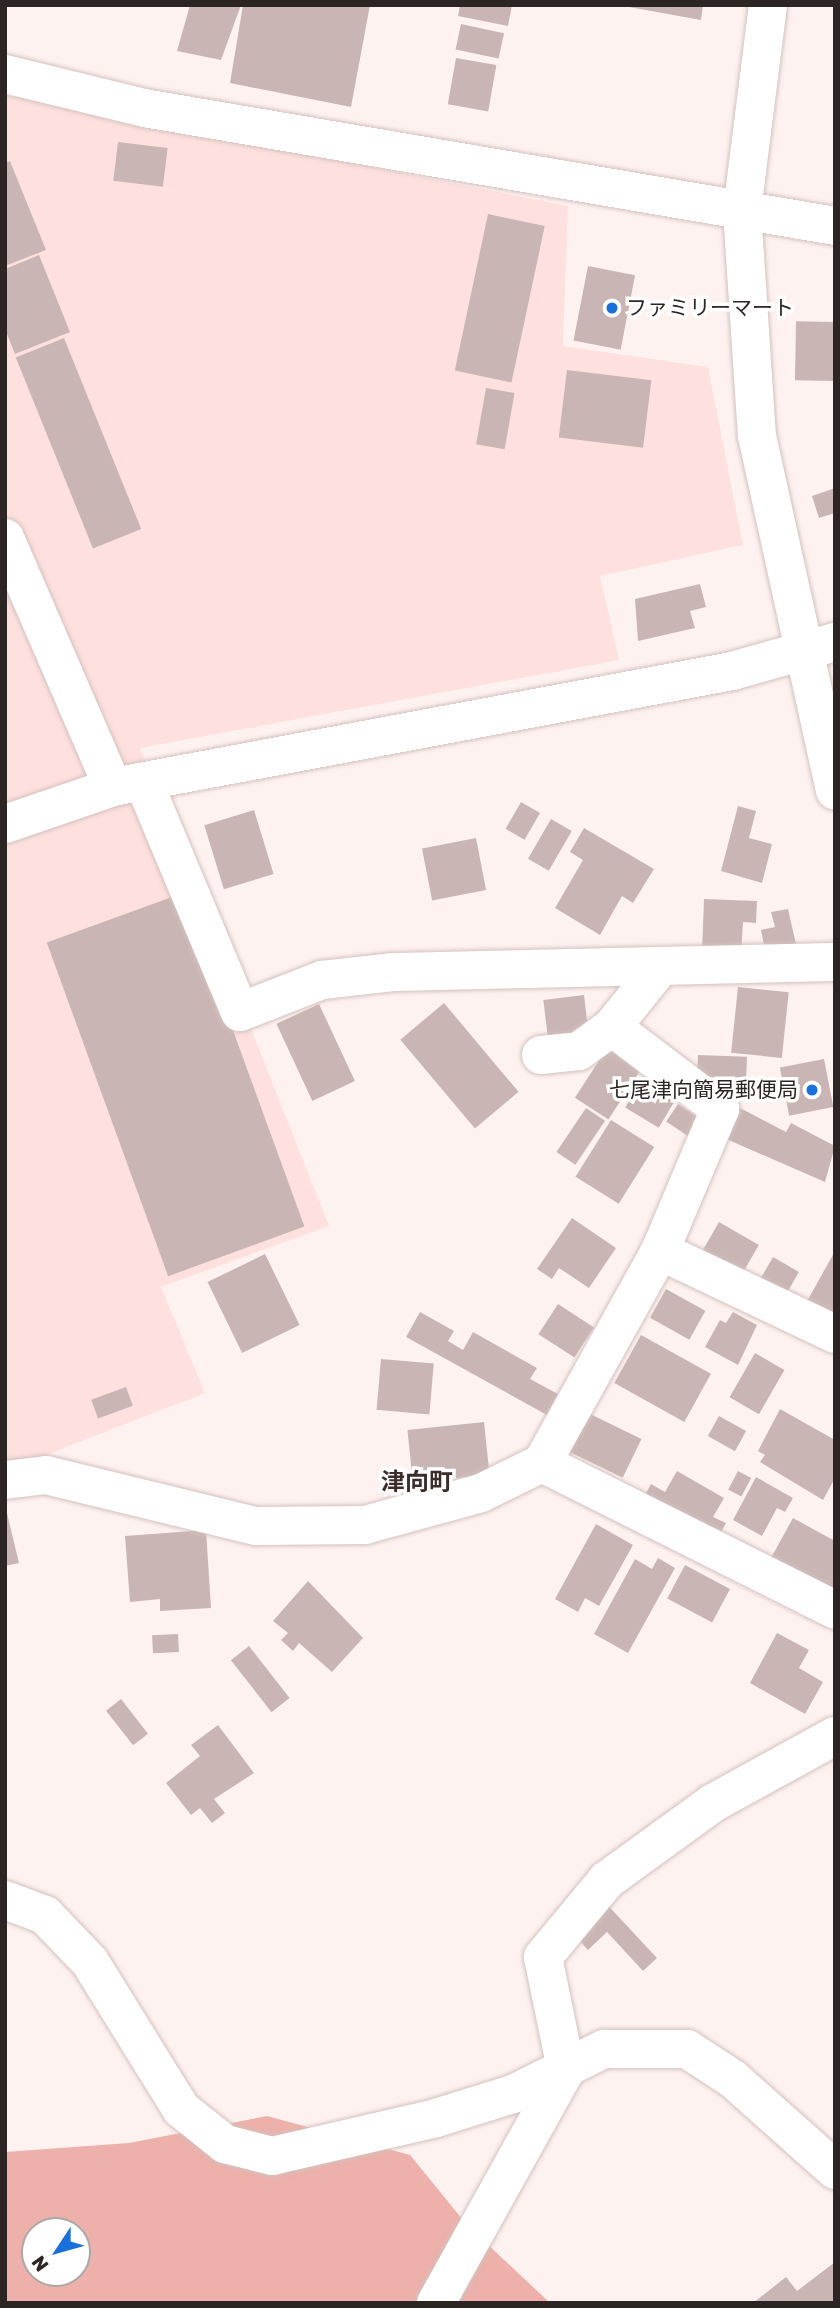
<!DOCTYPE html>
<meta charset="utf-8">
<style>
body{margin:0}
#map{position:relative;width:840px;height:2308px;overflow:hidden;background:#fef2f1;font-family:Rubik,"Noto Sans JP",sans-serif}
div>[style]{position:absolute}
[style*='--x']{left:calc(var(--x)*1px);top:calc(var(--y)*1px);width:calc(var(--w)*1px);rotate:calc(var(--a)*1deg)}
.built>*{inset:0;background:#fee1de}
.forest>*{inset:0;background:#edb0aa}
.building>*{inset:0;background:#c9b6b4;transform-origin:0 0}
.roads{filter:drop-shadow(0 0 2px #d4c1bf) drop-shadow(0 0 2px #d4c1bf)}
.minor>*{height:38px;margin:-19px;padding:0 19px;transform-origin:19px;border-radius:19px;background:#fff}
.dots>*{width:19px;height:19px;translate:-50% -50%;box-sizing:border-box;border:4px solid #fff;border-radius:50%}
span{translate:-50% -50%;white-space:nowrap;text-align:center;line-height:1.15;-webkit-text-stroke:7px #fff;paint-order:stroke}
.poi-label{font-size:21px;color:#2c2524}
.left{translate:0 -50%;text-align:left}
.right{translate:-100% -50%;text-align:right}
.quarter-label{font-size:24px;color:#3c2d2b;font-weight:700}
.frame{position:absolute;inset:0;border:7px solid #2c2524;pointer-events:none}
.north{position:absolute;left:21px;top:2217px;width:70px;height:70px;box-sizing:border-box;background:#fff;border:2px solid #aba8a7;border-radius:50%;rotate:234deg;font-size:19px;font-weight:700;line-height:28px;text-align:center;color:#2c2524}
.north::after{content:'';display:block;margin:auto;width:24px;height:32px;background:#1970da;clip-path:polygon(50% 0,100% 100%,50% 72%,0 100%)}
</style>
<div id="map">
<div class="built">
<div style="clip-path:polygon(5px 95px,568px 206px,563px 346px,708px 367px,743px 545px,600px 576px,619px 660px,140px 748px,329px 1226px,161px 1287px,205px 1393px,5px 1471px)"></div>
</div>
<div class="forest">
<div style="clip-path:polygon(evenodd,267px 2116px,410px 2155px,467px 2225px,550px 2303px,5px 2303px,5px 2152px,129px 2143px,267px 2116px,35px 2231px,77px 2231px,77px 2273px,35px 2273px,35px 2231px)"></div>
</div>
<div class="building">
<div style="clip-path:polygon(190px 5px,241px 5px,221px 60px,177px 51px)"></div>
<div style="clip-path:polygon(243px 5px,370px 5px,351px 107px,230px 83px)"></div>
<div style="clip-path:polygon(460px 5px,512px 5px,508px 26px,458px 16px)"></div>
<div style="clip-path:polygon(618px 5px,703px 5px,701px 20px)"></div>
<div style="left:461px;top:24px;width:44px;height:26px;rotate:12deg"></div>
<div style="left:456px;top:58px;width:41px;height:47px;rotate:10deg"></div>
<div style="left:118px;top:142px;width:50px;height:39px;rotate:7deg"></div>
<div style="clip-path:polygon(10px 161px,46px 250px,5px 266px,5px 163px)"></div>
<div style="left:488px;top:214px;width:58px;height:160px;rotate:12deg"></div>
<div style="clip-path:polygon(39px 255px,70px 332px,15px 354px,5px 329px,5px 269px)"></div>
<div style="left:588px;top:266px;width:48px;height:76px;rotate:11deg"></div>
<div style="left:835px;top:322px;width:59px;height:39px;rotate:91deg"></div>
<div style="left:64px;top:338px;width:206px;height:52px;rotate:68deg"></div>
<div style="left:567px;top:370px;width:85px;height:68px;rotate:7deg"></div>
<div style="left:486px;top:388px;width:29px;height:57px;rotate:10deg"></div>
<div style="clip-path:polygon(835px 488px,835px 513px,819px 518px,812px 496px)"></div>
<div style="clip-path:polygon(700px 584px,706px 607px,690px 611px,695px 628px,638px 641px,635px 599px)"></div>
<div style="left:521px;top:802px;width:22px;height:31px;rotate:30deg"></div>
<div style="clip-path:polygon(738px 806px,756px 811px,749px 838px,772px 844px,762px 883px,721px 871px)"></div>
<div style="left:254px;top:810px;width:67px;height:52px;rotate:73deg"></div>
<div style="left:551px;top:819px;width:24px;height:46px;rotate:30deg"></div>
<div style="clip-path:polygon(584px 828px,654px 869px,633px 903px,622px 896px,600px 935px,555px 908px,583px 860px,570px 852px)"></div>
<div style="left:476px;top:838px;width:53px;height:55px;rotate:79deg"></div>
<div style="left:183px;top:893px;width:355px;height:145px;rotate:70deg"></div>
<div style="clip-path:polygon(704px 899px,757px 901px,756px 923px,743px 922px,741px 954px,702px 952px)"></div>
<div style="clip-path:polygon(788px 909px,798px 953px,767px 960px,761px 930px,775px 927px,771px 912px)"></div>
<div style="left:738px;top:987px;width:51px;height:66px;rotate:6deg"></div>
<div style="left:584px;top:995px;width:38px;height:41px;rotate:83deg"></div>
<div style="left:444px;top:1003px;width:116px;height:57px;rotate:50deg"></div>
<div style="left:319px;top:1004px;width:85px;height:47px;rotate:65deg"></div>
<div style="left:613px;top:1039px;width:40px;height:70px;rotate:33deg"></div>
<div style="left:698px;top:1055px;width:49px;height:23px;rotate:2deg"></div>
<div style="left:824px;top:1059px;width:49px;height:45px;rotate:79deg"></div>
<div style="left:652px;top:1063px;width:39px;height:52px;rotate:31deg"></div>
<div style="left:678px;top:1104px;width:29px;height:21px;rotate:34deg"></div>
<div style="left:586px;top:1108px;width:23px;height:53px;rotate:34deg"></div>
<div style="clip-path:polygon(740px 1108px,786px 1132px,791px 1123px,835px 1146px,825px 1182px,724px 1138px)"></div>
<div style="left:611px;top:1120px;width:51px;height:67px;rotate:32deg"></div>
<div style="clip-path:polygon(572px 1218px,616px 1248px,589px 1288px,559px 1268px,552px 1279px,537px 1269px)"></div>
<div style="left:719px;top:1222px;width:46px;height:36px;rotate:30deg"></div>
<div style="clip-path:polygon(835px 1251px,835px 1331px,800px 1314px)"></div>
<div style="left:265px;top:1254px;width:79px;height:64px;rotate:64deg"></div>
<div style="left:773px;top:1257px;width:30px;height:34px;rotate:30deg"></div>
<div style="left:666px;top:1289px;width:45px;height:33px;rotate:29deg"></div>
<div style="left:558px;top:1304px;width:43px;height:36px;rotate:33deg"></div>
<div style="clip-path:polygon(420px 1312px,454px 1331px,448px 1341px,463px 1350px,473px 1332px,537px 1368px,530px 1379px,558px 1394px,547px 1415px,406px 1337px)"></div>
<div style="clip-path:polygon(733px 1312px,757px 1325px,738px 1365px,705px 1347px,720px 1320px,726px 1323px)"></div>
<div style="left:641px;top:1335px;width:80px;height:55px;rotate:29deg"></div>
<div style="left:755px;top:1353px;width:34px;height:51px;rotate:30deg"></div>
<div style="left:381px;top:1359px;width:53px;height:51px;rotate:5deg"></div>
<div style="left:126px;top:1387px;width:20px;height:37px;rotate:70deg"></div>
<div style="clip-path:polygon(780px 1409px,835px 1440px,835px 1478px,823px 1500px,760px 1462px,765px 1455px,758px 1451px)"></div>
<div style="left:584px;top:1411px;width:64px;height:43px;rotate:26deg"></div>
<div style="left:719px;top:1416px;width:31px;height:23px;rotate:29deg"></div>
<div style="left:484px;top:1422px;width:53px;height:77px;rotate:84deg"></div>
<div style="clip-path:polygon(677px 1471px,724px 1498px,713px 1517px,726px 1523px,713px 1547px,639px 1506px,651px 1484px,665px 1492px)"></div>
<div style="left:738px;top:1471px;width:15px;height:21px;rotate:28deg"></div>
<div style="clip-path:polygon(756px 1477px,793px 1498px,785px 1512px,777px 1508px,762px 1536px,733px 1520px)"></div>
<div style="clip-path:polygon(5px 1505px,19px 1563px,5px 1566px)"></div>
<div style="clip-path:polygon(793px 1518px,835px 1541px,835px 1606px,766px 1567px)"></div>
<div style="clip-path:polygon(596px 1524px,633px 1545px,599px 1606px,585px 1598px,578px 1612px,555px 1599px)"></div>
<div style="clip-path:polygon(206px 1530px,211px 1608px,160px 1611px,160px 1599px,130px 1602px,125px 1536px)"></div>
<div style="clip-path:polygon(658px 1558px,675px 1568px,628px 1653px,594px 1634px,635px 1559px,652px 1569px)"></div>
<div style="left:685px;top:1565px;width:51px;height:38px;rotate:28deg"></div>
<div style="clip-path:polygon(308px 1581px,363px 1638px,332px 1672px,299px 1643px,293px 1651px,281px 1640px,288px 1633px,273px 1621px)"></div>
<div style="clip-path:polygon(777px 1633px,809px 1650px,799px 1668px,823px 1682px,805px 1714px,750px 1683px)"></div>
<div style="left:178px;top:1634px;width:18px;height:26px;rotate:87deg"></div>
<div style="left:249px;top:1646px;width:66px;height:23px;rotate:52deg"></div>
<div style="left:121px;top:1699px;width:44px;height:19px;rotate:52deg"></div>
<div style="clip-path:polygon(218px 1725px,254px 1773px,214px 1799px,225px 1813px,212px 1823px,200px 1808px,191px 1815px,166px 1783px,200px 1756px,191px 1745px)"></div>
<div style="clip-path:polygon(602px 1899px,657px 1958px,643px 1971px,607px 1932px,588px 1950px,570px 1930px)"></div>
<div style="clip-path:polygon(835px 2262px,835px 2303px,753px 2303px,786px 2277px,797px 2291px)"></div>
</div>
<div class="roads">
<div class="minor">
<div style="--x:768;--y:5;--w:208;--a:97.2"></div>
<div style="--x:742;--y:211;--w:225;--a:86.2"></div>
<div style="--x:757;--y:436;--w:363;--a:77.6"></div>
<div style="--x:5;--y:74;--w:143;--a:13.7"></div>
<div style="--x:144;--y:108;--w:701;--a:9.69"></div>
<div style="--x:5;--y:538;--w:271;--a:66.6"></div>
<div style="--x:144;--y:783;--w:248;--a:67.3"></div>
<div style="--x:240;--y:1012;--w:88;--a:-21.3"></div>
<div style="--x:322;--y:980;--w:71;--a:-6.4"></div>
<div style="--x:393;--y:972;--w:442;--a:-1.3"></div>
<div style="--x:5;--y:824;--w:114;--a:-18.9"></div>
<div style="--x:113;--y:787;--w:630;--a:-10.61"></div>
<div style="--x:732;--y:671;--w:107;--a:-15.7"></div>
<div style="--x:612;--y:1027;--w:136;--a:37.2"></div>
<div style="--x:720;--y:1109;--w:154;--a:112.9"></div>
<div style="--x:541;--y:1055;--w:38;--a:-6"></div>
<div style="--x:579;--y:1051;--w:41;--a:-36"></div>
<div style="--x:612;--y:1027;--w:78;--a:-51.2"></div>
<div style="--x:835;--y:1334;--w:194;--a:-154.6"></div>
<div style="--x:660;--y:1251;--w:243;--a:119.1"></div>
<div style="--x:542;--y:1463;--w:328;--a:26.6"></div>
<div style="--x:5;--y:1480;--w:41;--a:-7"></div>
<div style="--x:46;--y:1475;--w:216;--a:13.7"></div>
<div style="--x:256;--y:1526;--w:109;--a:-0.5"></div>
<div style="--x:365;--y:1525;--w:120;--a:-15.4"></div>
<div style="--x:481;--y:1493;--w:68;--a:-26.2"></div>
<div style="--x:5;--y:1900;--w:43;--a:20.6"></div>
<div style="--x:45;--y:1915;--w:65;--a:46.2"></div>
<div style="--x:90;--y:1962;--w:173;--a:58.2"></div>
<div style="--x:181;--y:2109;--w:56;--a:38.5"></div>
<div style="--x:225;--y:2144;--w:49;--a:14.3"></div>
<div style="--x:272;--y:2156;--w:168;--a:-13"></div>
<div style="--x:436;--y:2118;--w:81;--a:-17.3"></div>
<div style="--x:513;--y:2094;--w:102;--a:-26.3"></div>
<div style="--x:604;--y:2049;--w:83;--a:0"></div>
<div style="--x:687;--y:2049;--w:55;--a:33.1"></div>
<div style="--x:733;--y:2079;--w:137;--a:41.7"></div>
<div style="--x:436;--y:2303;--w:268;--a:-60.9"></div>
<div style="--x:566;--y:2069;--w:114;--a:-101.6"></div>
<div style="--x:543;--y:1957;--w:100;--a:-50.3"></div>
<div style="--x:607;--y:1880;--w:131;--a:-36"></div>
<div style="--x:713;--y:1803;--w:139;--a:-28.8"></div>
</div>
</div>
<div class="dots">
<div style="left:612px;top:308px;background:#1970da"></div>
<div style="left:812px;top:1090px;background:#1970da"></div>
</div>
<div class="poi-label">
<span class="left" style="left:626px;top:308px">ファミリーマート</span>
<span class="right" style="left:798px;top:1090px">七尾津向簡易郵便局</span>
</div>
<div class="quarter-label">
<span style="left:417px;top:1483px">津向町</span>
</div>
<div class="frame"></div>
<div class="north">N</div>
</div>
